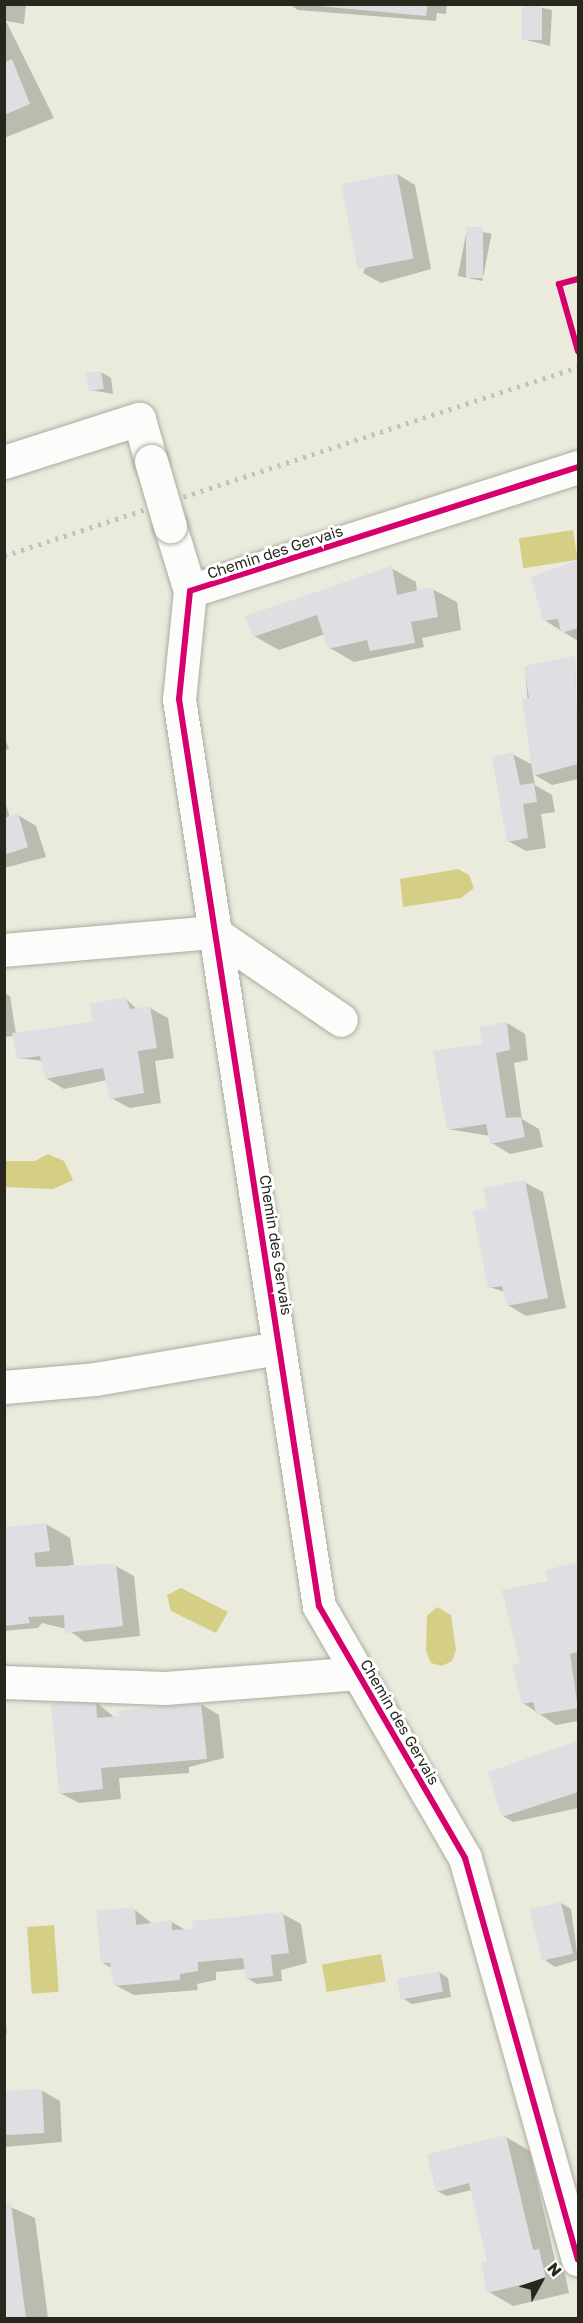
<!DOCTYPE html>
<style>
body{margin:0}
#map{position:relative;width:583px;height:2323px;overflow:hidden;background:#eaeadd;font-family:"Golos Text",sans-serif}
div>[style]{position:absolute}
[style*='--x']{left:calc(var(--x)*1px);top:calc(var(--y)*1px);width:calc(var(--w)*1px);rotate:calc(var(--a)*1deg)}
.water>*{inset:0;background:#d5cf86;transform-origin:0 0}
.shadow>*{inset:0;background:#0003;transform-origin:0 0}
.building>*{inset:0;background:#e0dee2;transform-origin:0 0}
.roads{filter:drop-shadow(0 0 2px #ababa0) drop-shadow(0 0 2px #ababa0)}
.minor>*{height:33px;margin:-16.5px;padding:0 16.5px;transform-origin:16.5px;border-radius:16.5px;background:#fcfcfa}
.rail>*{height:4.5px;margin-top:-2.25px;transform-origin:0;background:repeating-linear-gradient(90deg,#c2c2bf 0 3px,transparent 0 9px)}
.bridges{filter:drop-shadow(0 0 2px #ababa0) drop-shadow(0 0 2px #ababa0)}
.minor-bridge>*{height:33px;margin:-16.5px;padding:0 16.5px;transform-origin:16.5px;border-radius:16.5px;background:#fcfcfa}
.cycleway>*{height:6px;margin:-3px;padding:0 3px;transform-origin:3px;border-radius:3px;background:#d6006c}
span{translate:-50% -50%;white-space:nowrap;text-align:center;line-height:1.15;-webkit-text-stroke:6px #fff;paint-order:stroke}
.street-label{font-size:15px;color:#27271e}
.frame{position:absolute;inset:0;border:6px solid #27271e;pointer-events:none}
.north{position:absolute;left:511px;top:2251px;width:60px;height:60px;-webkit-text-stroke:4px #fff;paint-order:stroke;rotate:50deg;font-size:16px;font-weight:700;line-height:24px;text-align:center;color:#27271e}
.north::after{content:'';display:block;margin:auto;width:21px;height:27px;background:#27271e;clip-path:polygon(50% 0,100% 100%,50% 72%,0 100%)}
</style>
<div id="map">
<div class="water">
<div style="left:573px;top:530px;width:30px;height:55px;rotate:81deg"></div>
<div style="clip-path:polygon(458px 869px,469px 875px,474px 888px,461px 898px,403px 907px,400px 879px)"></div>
<div style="clip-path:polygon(48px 1154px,64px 1161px,73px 1180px,53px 1189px,5px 1187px,5px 1161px,35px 1161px)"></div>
<div style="clip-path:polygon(181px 1588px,228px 1612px,216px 1633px,171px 1611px,167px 1595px)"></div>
<div style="clip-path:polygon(437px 1607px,451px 1615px,456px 1650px,452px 1661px,442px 1666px,431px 1663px,426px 1651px,427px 1616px)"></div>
<div style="left:54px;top:1925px;width:67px;height:27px;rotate:86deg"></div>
<div style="left:381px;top:1954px;width:28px;height:60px;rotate:80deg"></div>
</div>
<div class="shadow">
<div style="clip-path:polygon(4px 4px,26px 4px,24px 24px,6px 21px,54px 118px,4px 138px)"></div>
<div style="clip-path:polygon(289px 4px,447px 4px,446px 14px,437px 13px,436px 21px,298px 10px)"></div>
<div style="clip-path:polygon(523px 4px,552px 10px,550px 46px,522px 39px)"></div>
<div style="clip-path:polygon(397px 174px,415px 185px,431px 269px,381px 283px,363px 273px)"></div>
<div style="left:467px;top:229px;width:25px;height:48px;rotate:11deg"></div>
<div style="clip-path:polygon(101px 372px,111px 378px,113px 394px,90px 390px)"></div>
<div style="clip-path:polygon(578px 562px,578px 641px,544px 620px,533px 577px)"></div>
<div style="clip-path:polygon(391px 568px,416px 582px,417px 592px,432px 589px,457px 602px,461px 630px,422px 638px,424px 647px,354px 662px,330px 648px,325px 634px,279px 650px,254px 636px)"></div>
<div style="clip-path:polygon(575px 658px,578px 779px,552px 785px,533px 774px,535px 785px,552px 795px,555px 812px,541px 814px,546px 848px,526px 851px,508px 841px,512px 754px,533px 765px,525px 668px)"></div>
<div style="clip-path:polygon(4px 736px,9px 749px,4px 750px)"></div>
<div style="clip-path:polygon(4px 798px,10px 818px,18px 815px,36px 826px,46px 857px,4px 868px)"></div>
<div style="clip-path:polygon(4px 993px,10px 996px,16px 1034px,97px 1023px,126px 999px,137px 1009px,150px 1008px,168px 1018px,174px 1058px,155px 1061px,161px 1103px,130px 1108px,111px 1098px,107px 1080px,64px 1089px,46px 1078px,43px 1061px,18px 1058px,15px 1036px,4px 1037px)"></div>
<div style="clip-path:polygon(507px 1023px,525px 1034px,528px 1060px,514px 1063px,522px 1119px,539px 1129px,543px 1147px,510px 1154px,492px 1143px,490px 1136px,448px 1129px,483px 1045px)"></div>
<div style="clip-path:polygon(524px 1182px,543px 1192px,566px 1308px,526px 1316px,508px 1305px,505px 1292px,489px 1287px,490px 1211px)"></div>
<div style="clip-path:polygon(46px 1524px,70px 1538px,74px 1565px,69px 1565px,77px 1570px,116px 1566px,134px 1576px,140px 1636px,85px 1642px,67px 1629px,42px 1623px,38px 1628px,4px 1631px,4px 1528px)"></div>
<div style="clip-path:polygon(578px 1564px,578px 1721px,556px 1725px,523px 1703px,522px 1664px,550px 1582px,548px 1571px)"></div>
<div style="clip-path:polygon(96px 1702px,114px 1717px,201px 1704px,219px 1715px,224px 1758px,189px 1767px,189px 1773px,119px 1778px,121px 1799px,79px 1803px,60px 1793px)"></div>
<div style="clip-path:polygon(578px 1743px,578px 1808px,513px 1822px,503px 1816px,490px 1773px)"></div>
<div style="clip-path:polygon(561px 1903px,571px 1909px,578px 1960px,555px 1967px,546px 1961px)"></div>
<div style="clip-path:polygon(135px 1910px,153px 1924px,172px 1922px,187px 1931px,283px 1914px,301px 1924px,307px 1963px,281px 1970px,282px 1981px,257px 1984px,247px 1978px,246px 1969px,216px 1972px,216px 1980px,197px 1984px,198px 1990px,134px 1995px,115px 1985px,113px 1969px,103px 1963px)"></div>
<div style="clip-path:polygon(439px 1972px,448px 1978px,451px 1997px,412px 2004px,402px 1998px)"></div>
<div style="clip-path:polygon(4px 2006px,7px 2033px,4px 2033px)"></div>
<div style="clip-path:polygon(41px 2090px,60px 2101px,62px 2142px,4px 2147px,4px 2093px)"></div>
<div style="clip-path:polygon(506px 2137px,530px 2151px,555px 2260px,563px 2264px,569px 2293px,513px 2306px,489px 2292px,488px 2262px,472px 2190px,447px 2196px,437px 2191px)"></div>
<div style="clip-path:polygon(4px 2204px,35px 2218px,48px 2318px,4px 2318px)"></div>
</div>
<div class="building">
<div style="clip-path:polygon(297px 4px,428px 4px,426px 16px)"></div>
<div style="left:522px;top:4px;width:20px;height:36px"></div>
<div style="clip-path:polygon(12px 59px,30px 104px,4px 115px,4px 63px)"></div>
<div style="left:397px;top:173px;width:87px;height:57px;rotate:79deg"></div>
<div style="left:466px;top:227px;width:17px;height:51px"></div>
<div style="left:101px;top:371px;width:18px;height:15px;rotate:81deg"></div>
<div style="clip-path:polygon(578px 560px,578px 628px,561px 633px,558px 619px,543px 621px,531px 577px)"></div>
<div style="clip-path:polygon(392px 566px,397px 595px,433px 587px,438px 617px,411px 622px,415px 643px,370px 651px,367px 640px,328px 649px,317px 615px,253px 637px,245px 616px)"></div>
<div style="clip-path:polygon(575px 656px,578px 764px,533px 776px,522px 698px,529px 698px,524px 666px)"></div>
<div style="clip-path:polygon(513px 752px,520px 785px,534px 783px,537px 802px,523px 804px,528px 838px,507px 842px,492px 757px)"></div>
<div style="clip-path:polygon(18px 813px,28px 847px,4px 855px,4px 818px)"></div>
<div style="clip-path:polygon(126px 997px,130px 1009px,150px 1006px,157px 1048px,138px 1051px,144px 1093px,110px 1099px,103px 1068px,45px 1079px,40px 1056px,17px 1059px,12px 1033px,93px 1022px,89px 1004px)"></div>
<div style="clip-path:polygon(507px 1022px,510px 1050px,496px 1053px,506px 1118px,521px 1117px,525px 1137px,490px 1144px,486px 1124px,447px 1130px,433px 1051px,482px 1044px,479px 1027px)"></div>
<div style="clip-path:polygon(525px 1180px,548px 1298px,507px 1306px,502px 1286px,488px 1288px,473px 1211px,487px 1208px,483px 1188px)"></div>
<div style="clip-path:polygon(46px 1523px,50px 1551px,34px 1553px,36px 1567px,116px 1564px,123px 1626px,65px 1633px,64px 1615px,28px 1617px,30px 1623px,4px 1626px,4px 1527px)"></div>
<div style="clip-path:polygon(578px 1562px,578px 1652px,570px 1654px,578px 1708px,537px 1715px,533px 1702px,522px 1704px,512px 1665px,520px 1663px,502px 1590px,548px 1581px,546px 1570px)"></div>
<div style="clip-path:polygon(96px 1700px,97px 1718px,119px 1716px,118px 1711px,201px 1702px,207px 1759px,101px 1768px,103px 1789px,59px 1794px,51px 1704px)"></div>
<div style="clip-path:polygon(578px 1741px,578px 1792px,502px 1817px,488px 1772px)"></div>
<div style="left:561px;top:1902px;width:53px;height:32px;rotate:77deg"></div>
<div style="clip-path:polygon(135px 1908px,136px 1925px,172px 1920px,172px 1930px,193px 1929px,192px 1921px,283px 1912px,289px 1953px,271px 1955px,273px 1976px,246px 1979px,243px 1958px,198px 1962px,198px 1971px,180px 1974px,180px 1980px,114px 1986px,110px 1963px,101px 1963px,96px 1910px)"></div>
<div style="left:439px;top:1971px;width:21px;height:43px;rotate:79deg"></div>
<div style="left:42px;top:2089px;width:44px;height:38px;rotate:87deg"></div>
<div style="clip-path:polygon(506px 2135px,533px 2250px,539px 2249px,546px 2279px,487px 2293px,481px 2262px,487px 2261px,469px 2183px,436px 2192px,427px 2154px)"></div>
<div style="clip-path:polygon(4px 2203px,11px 2203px,26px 2318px,4px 2318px)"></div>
</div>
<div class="roads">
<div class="minor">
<div style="--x:4;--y:462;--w:142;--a:-17.7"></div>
<div style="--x:139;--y:419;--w:44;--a:74.1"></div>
<div style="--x:578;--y:467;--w:407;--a:162.3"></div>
<div style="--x:190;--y:591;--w:109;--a:95.8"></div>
<div style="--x:179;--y:699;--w:918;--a:81.23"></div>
<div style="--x:319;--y:1606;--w:291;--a:59.9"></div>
<div style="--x:465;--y:1858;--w:417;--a:74.3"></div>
<div style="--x:170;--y:526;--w:68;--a:72.9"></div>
<div style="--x:4;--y:950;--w:210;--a:-4.9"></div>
<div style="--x:213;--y:932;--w:155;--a:34.5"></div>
<div style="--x:4;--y:1387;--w:91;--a:-5"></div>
<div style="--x:95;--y:1379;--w:187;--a:-9.6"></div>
<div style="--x:4;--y:1682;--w:161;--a:2.1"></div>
<div style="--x:165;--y:1688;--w:194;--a:-4.4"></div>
</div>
</div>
<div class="rail">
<div style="--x:4;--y:556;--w:604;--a:-18.23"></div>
</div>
<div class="bridges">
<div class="minor-bridge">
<div style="--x:151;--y:461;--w:68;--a:73.7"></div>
</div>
</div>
<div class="cycleway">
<div style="--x:578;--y:279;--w:20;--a:165"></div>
<div style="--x:559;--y:284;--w:70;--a:74.2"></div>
<div style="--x:578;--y:467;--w:407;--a:162.3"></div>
<div style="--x:190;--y:591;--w:109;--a:95.8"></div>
<div style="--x:179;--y:699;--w:918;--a:81.23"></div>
<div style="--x:319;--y:1606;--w:291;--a:59.9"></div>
<div style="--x:465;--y:1858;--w:417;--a:74.3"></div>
</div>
<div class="street-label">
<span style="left:275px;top:552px;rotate:-18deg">Chemin des Gervais</span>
<span style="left:276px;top:1245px;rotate:81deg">Chemin des Gervais</span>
<span style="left:400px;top:1722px;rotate:60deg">Chemin des Gervais</span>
</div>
<div class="frame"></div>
<div class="north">N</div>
</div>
